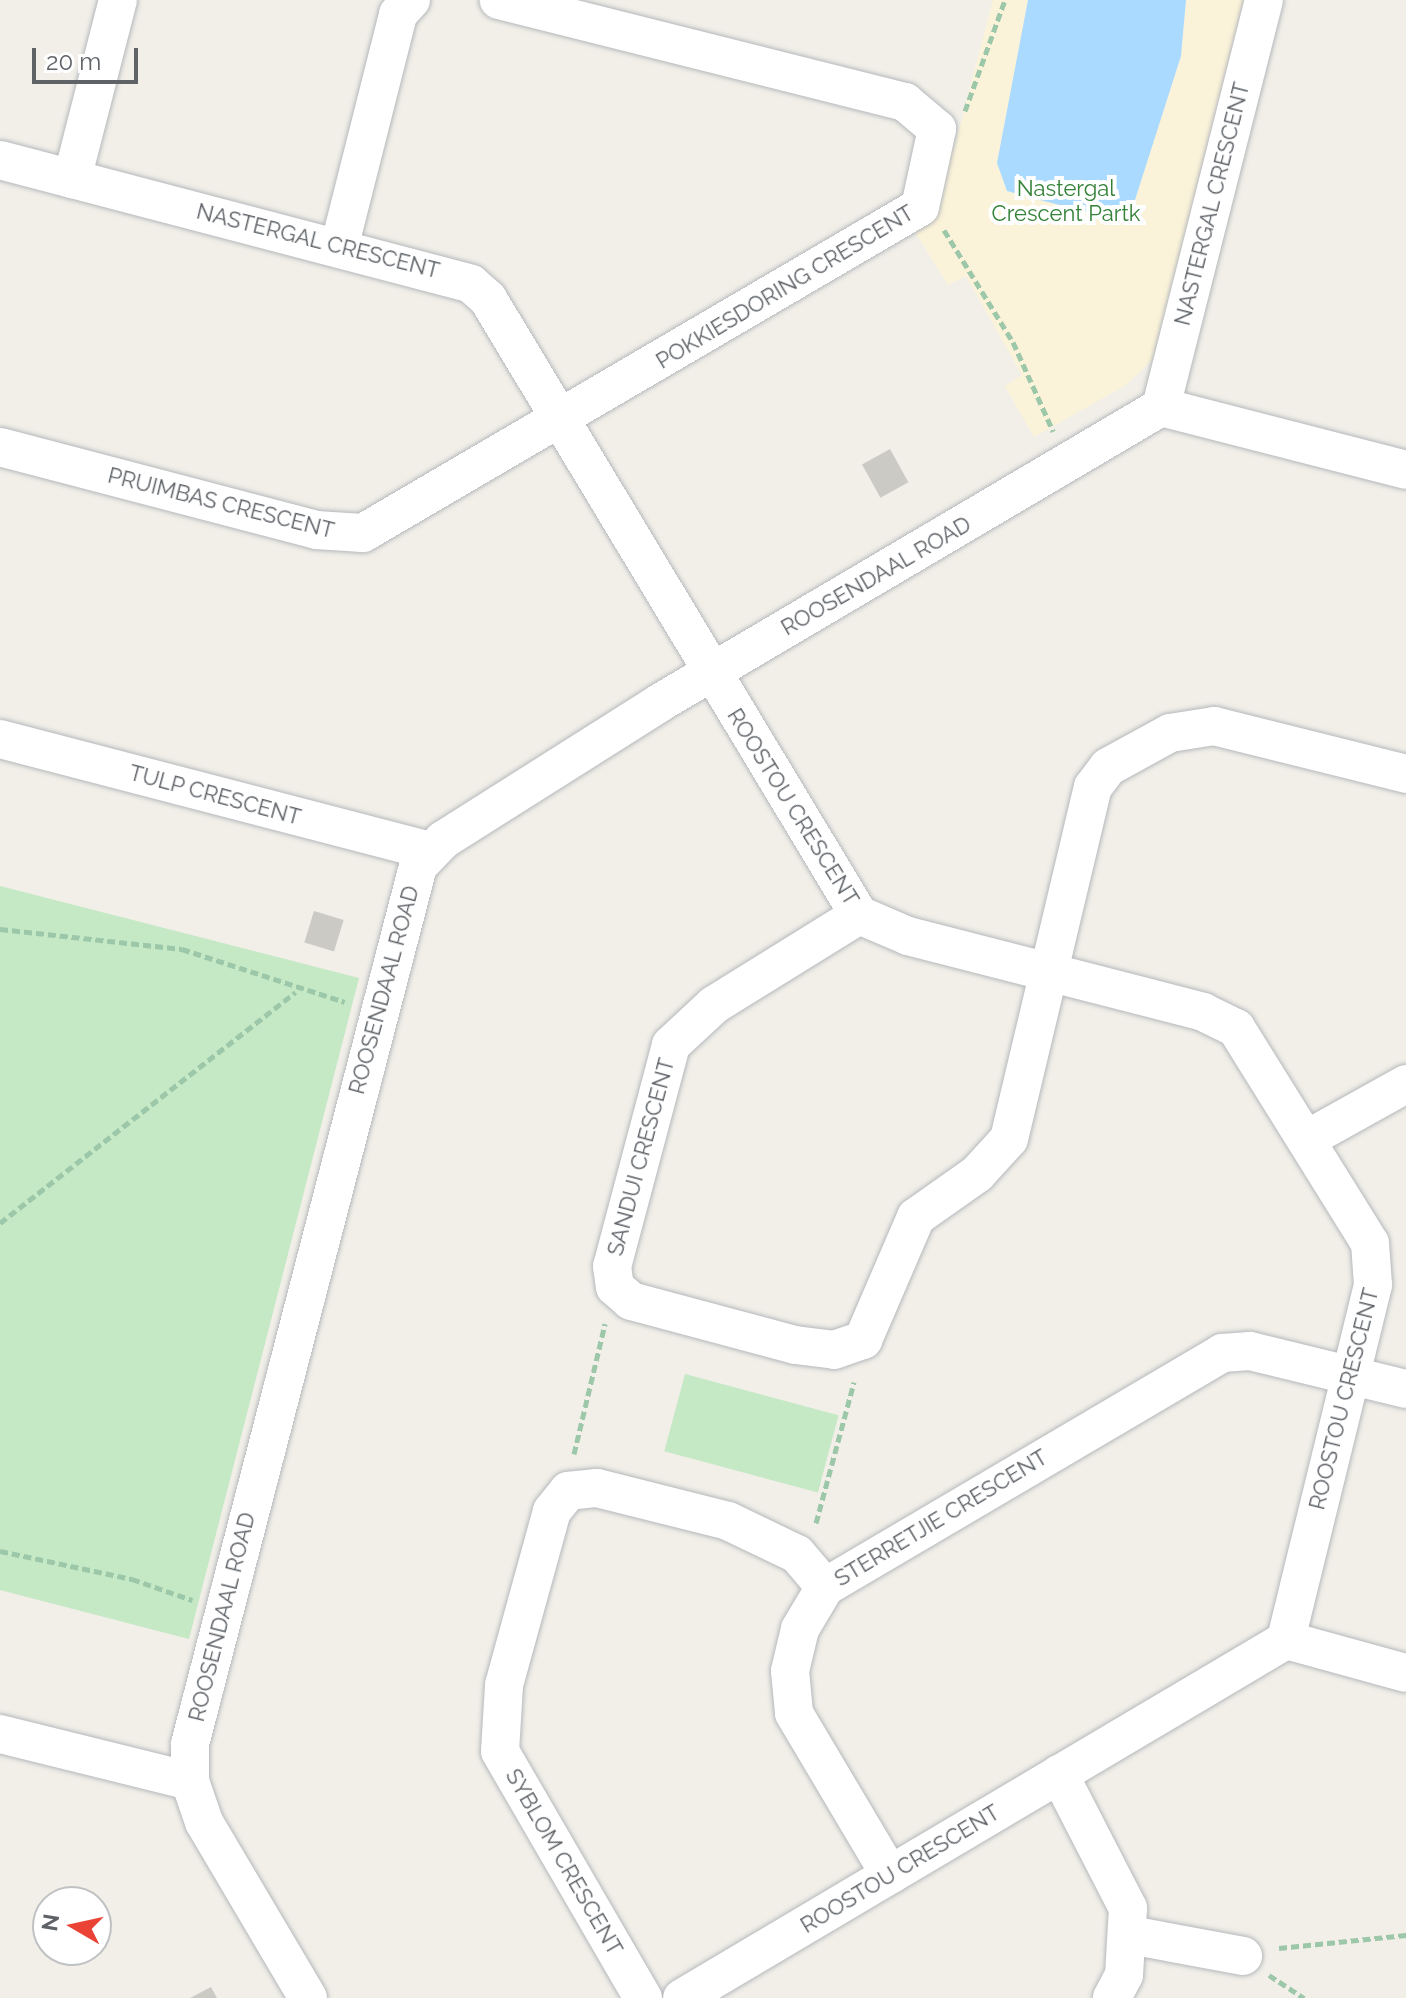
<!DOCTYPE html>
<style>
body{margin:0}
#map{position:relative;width:1406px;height:1998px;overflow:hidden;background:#f1efe8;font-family:Raleway,sans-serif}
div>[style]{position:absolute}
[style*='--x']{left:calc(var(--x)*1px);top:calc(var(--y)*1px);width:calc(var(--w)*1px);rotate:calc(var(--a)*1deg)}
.green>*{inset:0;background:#c5e8c5;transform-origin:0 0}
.sand>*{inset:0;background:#fbf3d9}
.water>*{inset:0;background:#aadaff}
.building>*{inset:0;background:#cccac5;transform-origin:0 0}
.path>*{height:5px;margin-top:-2.5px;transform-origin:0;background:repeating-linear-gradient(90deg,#9cc7a9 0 8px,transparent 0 12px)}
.roads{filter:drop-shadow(0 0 2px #b5b8bc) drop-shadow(0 0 2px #b5b8bc)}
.street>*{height:38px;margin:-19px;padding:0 19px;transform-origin:19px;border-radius:19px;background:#fff}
span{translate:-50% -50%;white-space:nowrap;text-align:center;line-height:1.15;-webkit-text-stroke:8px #fff;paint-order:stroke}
.park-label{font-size:22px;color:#348238}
.street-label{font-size:22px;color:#5f6368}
.north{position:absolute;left:32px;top:1886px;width:80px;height:80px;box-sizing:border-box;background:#fff;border:2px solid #bfc1c3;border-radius:50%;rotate:279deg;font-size:22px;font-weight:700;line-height:32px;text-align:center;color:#5f6368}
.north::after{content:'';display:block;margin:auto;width:28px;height:36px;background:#ea4335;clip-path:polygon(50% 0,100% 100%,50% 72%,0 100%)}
.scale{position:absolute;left:32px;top:48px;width:106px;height:36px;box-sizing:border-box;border:4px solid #5f6368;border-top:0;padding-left:10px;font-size:24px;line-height:28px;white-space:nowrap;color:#5f6368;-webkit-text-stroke:6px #fff;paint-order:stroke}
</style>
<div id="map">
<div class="green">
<div style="clip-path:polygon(0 886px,359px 978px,189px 1639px,0 1590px)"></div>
<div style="left:685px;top:1374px;width:159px;height:80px;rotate:15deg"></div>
</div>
<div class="sand">
<div style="clip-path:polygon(993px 0,1244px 0,1153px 359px,1126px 385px,1034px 437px,1005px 386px,1022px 375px,966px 276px,948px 285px,912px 227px,930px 208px,955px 145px)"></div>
</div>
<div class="water">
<div style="clip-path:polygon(1028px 0,1186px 0,1181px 56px,1134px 203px,1101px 216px,1007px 191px,997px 163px)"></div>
</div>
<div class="building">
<div style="left:890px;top:449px;width:38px;height:32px;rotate:61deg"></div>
<div style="left:314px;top:911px;width:31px;height:33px;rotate:17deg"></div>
<div style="clip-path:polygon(211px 1987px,217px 1998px,190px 1998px)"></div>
</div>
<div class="path">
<div style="--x:965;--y:111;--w:118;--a:-70.2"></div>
<div style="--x:944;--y:230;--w:132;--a:58.4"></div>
<div style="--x:1013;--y:342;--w:98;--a:65.8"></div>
<div style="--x:0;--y:929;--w:183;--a:6.3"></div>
<div style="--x:182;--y:949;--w:171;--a:18"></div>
<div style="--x:0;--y:1223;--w:375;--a:-38"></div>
<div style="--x:574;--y:1454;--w:134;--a:-76.6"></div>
<div style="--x:816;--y:1523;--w:146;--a:-74.9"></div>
<div style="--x:0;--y:1551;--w:135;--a:12"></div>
<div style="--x:132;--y:1579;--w:64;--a:19.3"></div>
<div style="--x:1279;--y:1948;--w:128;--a:-5.8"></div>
<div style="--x:1269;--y:1975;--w:42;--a:33.3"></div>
</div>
<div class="roads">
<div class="street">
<div style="--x:0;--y:160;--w:487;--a:14.7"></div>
<div style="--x:471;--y:284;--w:23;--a:41"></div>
<div style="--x:488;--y:299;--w:719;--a:58.94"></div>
<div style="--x:859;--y:915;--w:53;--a:23.2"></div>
<div style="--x:908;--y:936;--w:305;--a:14.4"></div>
<div style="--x:1203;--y:1012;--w:37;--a:26"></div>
<div style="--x:1236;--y:1028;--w:253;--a:58.1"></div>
<div style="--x:1370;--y:1243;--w:42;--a:85.9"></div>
<div style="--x:1373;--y:1285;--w:366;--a:103.8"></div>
<div style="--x:1286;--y:1640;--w:702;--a:149.34"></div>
<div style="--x:72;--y:179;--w:185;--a:-75.6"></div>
<div style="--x:340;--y:244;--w:237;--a:-75.8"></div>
<div style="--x:398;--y:14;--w:19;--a:-47"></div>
<div style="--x:1161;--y:407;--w:420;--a:-75.8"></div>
<div style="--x:0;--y:447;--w:327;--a:14.7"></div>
<div style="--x:316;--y:530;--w:47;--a:3.7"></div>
<div style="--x:363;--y:533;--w:645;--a:-30.34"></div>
<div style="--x:920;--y:207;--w:80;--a:-77.7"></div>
<div style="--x:937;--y:129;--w:42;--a:-139.8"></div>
<div style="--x:905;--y:102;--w:419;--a:-165.9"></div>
<div style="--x:0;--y:739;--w:444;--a:14.6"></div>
<div style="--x:859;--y:915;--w:171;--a:148.2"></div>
<div style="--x:714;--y:1005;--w:59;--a:137.1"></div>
<div style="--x:671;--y:1045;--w:229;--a:104.9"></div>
<div style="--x:612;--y:1266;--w:21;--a:82"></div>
<div style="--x:615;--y:1287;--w:21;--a:41"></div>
<div style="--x:631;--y:1301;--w:170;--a:15"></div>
<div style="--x:795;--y:1345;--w:39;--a:7"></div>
<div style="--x:834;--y:1350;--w:31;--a:-19"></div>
<div style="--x:863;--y:1340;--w:134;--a:-66.7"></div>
<div style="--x:916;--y:1217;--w:75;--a:-35.2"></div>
<div style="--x:977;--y:1174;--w:47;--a:-47.6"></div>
<div style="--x:1009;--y:1139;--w:362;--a:-76.6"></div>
<div style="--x:1093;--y:787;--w:25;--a:-53"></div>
<div style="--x:1108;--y:767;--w:71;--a:-28.7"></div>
<div style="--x:1170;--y:733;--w:45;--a:-9"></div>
<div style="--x:1214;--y:726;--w:198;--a:14"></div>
<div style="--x:1309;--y:1138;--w:111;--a:-29.1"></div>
<div style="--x:1286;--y:1640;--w:124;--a:15.4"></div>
<div style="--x:0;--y:1734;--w:196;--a:13.9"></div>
<div style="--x:1059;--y:1774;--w:151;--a:62.8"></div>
<div style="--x:1128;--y:1908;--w:67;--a:93.4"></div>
<div style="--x:1124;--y:1975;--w:26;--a:118"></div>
<div style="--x:890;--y:1875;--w:188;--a:-120.7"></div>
<div style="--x:794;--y:1713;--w:42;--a:-95.4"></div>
<div style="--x:790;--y:1671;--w:43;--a:-76.6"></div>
<div style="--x:800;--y:1629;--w:49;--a:-59.2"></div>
<div style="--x:825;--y:1587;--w:461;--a:-30.5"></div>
<div style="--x:1222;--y:1353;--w:28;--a:-4"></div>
<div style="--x:1250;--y:1351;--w:161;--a:13.7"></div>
<div style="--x:1130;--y:1935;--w:115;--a:10.5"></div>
<div style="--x:308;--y:1998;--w:204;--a:-120.6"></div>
<div style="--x:204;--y:1822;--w:43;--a:-108.9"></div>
<div style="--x:190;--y:1781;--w:37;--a:-90"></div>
<div style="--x:190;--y:1744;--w:907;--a:-75.44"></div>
<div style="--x:418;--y:866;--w:36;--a:-46"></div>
<div style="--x:443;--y:840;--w:258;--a:-32.3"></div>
<div style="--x:661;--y:702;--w:581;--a:-30.54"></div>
<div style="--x:1161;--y:407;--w:253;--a:14.4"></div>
<div style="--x:643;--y:1998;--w:285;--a:-120.1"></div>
<div style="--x:500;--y:1751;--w:66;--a:-86.5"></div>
<div style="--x:504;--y:1685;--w:180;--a:-74.6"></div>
<div style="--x:552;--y:1511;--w:26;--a:-51"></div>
<div style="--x:568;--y:1491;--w:29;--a:-6"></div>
<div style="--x:597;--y:1488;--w:135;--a:14.1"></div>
<div style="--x:728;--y:1521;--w:76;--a:25.6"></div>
<div style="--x:797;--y:1554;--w:43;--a:49.7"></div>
</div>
</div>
<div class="park-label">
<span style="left:1066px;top:201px">Nastergal<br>Crescent Partk</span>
</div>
<div class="street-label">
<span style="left:1212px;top:204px;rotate:-76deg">NASTERGAL CRESCENT</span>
<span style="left:318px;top:241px;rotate:14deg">NASTERGAL CRESCENT</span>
<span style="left:785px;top:287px;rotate:-31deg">POKKIESDORING CRESCENT</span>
<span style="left:221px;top:503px;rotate:14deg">PRUIMBAS CRESCENT</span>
<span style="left:876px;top:576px;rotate:-30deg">ROOSENDAAL ROAD</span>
<span style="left:215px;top:795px;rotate:15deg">TULP CRESCENT</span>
<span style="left:793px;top:807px;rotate:58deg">ROOSTOU CRESCENT</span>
<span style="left:384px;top:990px;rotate:-75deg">ROOSENDAAL ROAD</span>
<span style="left:641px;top:1157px;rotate:-75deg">SANDUI CRESCENT</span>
<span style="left:1344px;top:1399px;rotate:-76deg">ROOSTOU CRESCENT</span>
<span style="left:941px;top:1518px;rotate:-31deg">STERRETJIE CRESCENT</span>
<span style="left:222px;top:1617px;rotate:-76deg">ROOSENDAAL ROAD</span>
<span style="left:564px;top:1862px;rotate:60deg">SYBLOM CRESCENT</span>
<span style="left:900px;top:1869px;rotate:-31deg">ROOSTOU CRESCENT</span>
</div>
<div class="north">N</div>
<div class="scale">20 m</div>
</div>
